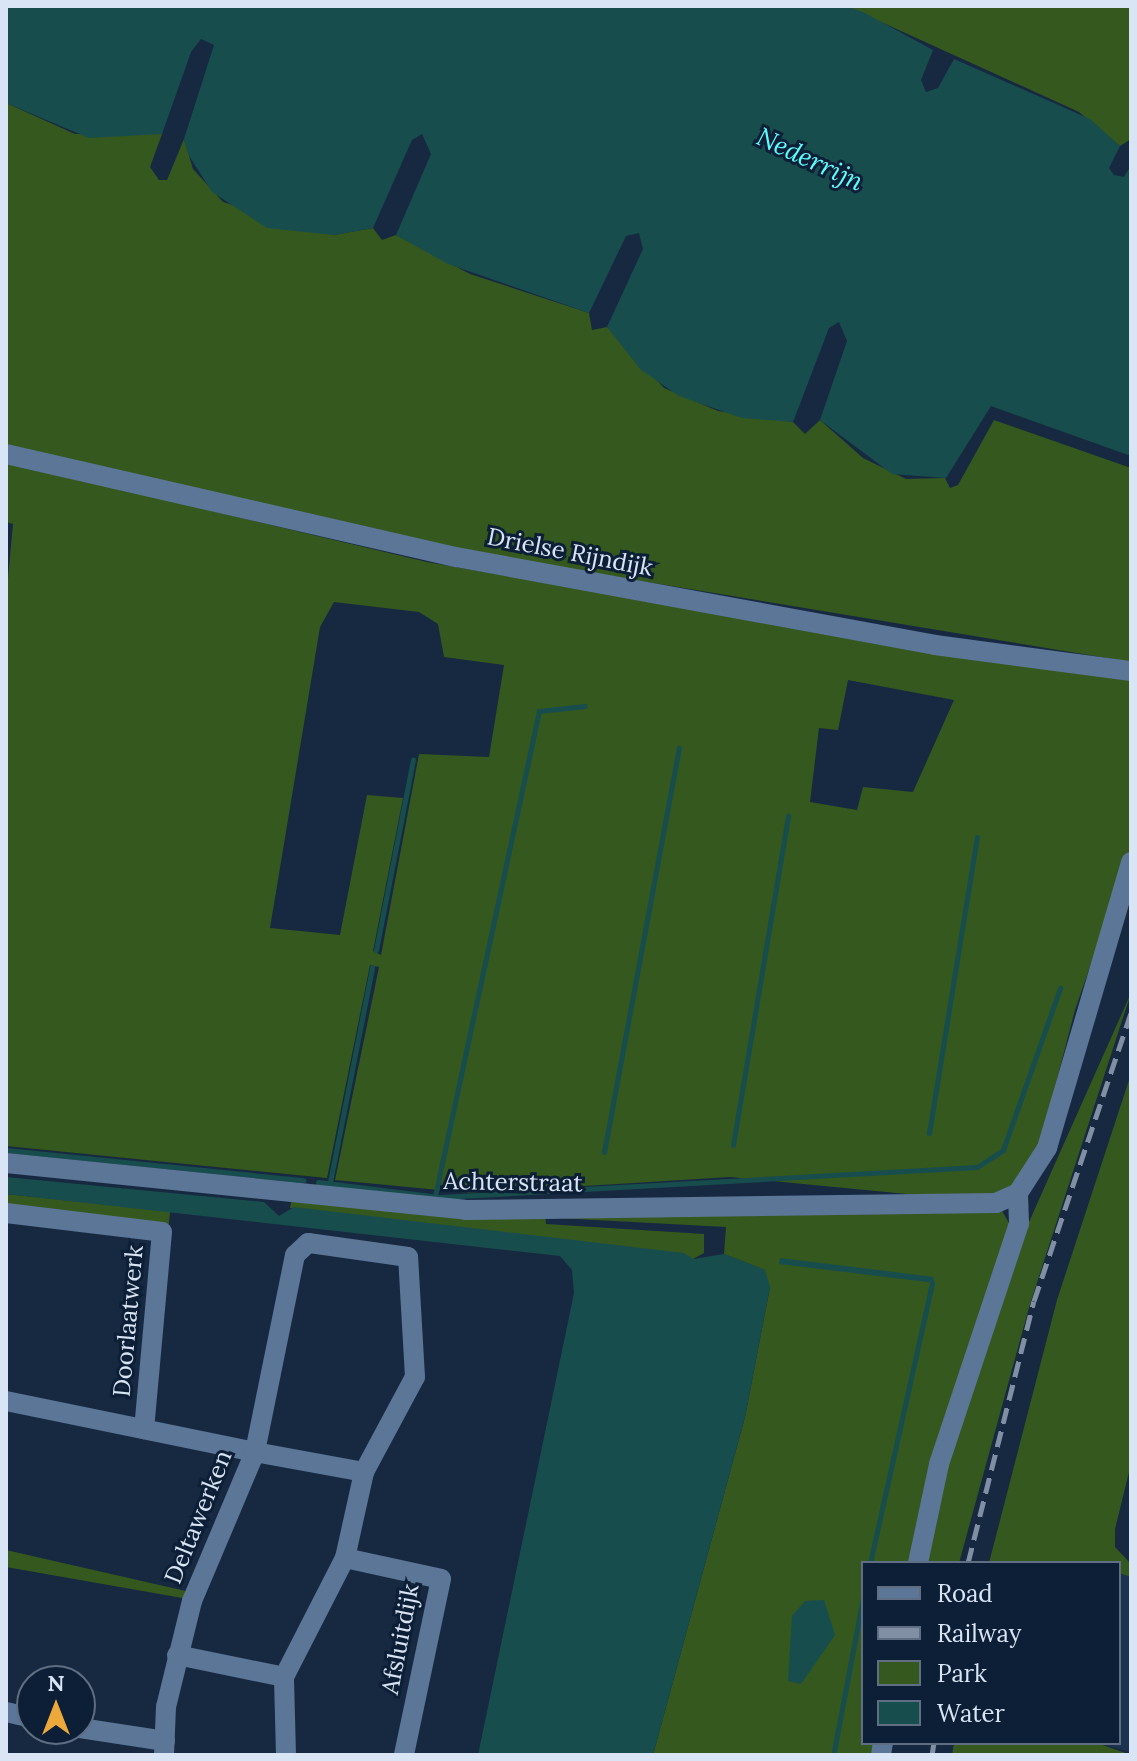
<!DOCTYPE html>
<style>
body{margin:0}
#map{position:relative;width:1137px;height:1761px;overflow:hidden;background:#172941;font-family:Lora,serif}
div>[style]{position:absolute}
[style*='--x']{left:calc(var(--x)*1px);top:calc(var(--y)*1px);width:calc(var(--w)*1px);rotate:calc(var(--a)*1deg)}
.built>*{inset:0;background:#1c3350}
.green>*{inset:0;background:#35581e;transform-origin:0 0}
.water>*{inset:0;background:#184d4d;transform-origin:0 0}
.stream>*{height:5px;margin:-2.5px;padding:0 2.5px;transform-origin:2.5px;border-radius:2.5px;background:#184d4d}
.minor>*{height:20px;margin:-10px;padding:0 10px;transform-origin:10px;border-radius:10px;background:#5c7698}
.rail>*{height:5px;margin-top:-2.5px;transform-origin:0;background:repeating-linear-gradient(90deg,#808fa3 0 16px,transparent 0 24px)}
span{translate:-50% -50%;white-space:nowrap;text-align:center;line-height:1.15;-webkit-text-stroke:6px #0d1f36;paint-order:stroke}
.street-label{font-size:24px;color:#d9e5f5}
.water-label{font-size:26px;color:#5afdfd;font-style:italic}
.frame{position:absolute;inset:0;border:8px solid #d9e5f5;pointer-events:none}
.legend{position:absolute;left:861px;top:1561px;width:260px;height:184px;box-sizing:border-box;background:#0d1f36;border:2px solid #5f6e82;margin:0;padding:10px 14px;list-style:none;font-size:24px;color:#d9e5f5}
.legend li{display:flex;align-items:center;gap:16px;height:40px}
.legend b{width:40px;border:2px solid #5f6e82}
.north{position:absolute;left:16px;top:1665px;width:80px;height:80px;box-sizing:border-box;background:#0d1f36;border:2px solid #5f6e82;border-radius:50%;rotate:0deg;font-size:22px;font-weight:700;line-height:32px;text-align:center;color:#d9e5f5}
.north::after{content:'';display:block;margin:auto;width:28px;height:36px;background:#eda83b;clip-path:polygon(50% 0,100% 100%,50% 72%,0 100%)}
</style>
<div id="map">
<div class="built">
<div style="clip-path:polygon(1119px 1573px,1131px 1577px,1131px 1752px,1097px 1743px,1119px 1743px)"></div>
</div>
<div class="green">
<div style="clip-path:polygon(846px 6px,1131px 6px,1131px 139px,1120px 146px,1079px 112px)"></div>
<div style="clip-path:polygon(6px 103px,75px 134px,162px 134px,150px 167px,159px 180px,167px 180px,184px 139px,193px 169px,223px 202px,334px 235px,373px 228px,382px 240px,396px 235px,470px 274px,589px 313px,592px 330px,607px 327px,664px 388px,718px 411px,793px 422px,805px 434px,820px 420px,863px 458px,906px 479px,945px 478px,950px 488px,958px 485px,994px 420px,1131px 468px,1131px 662px,430px 546px,6px 444px)"></div>
<div style="clip-path:polygon(evenodd,6px 462px,427px 562px,1008px 663px,1131px 678px,1131px 848px,1075px 1010px,1032px 1174px,998px 1196px,969px 1200px,730px 1177px,470px 1193px,335px 1180px,379px 967px,370px 965px,327px 1178px,6px 1146px,6px 600px,13px 524px,6px 522px,6px 462px,334px 602px,419px 612px,438px 624px,444px 657px,504px 665px,489px 757px,419px 754px,381px 955px,373px 951px,403px 798px,367px 795px,340px 935px,270px 928px,320px 627px,334px 602px,6px 462px,848px 680px,954px 700px,913px 792px,863px 787px,857px 810px,810px 802px,819px 728px,838px 730px,848px 680px)"></div>
<div style="clip-path:polygon(1131px 993px,1030px 1304px,959px 1563px,923px 1563px,957px 1429px,1021px 1240px)"></div>
<div style="clip-path:polygon(1131px 1074px,1131px 1464px,1115px 1529px,1115px 1547px,1131px 1564px,1131px 1577px,1119px 1573px,1119px 1563px,989px 1563px,1057px 1300px)"></div>
<div style="left:6px;top:1194px;width:165px;height:13px;rotate:6deg"></div>
<div style="clip-path:polygon(292px 1198px,545px 1214px,546px 1224px,704px 1234px,704px 1253px,693px 1259px,290px 1208px)"></div>
<div style="clip-path:polygon(1001px 1209px,1013px 1230px,915px 1563px,863px 1563px,863px 1743px,878px 1743px,876px 1755px,653px 1755px,745px 1417px,770px 1287px,760px 1268px,724px 1254px,726px 1227px,558px 1218px)"></div>
<div style="clip-path:polygon(6px 1550px,190px 1592px,188px 1599px,6px 1567px)"></div>
<div style="clip-path:polygon(954px 1743px,1097px 1743px,1131px 1755px,952px 1755px)"></div>
</div>
<div class="water">
<div style="clip-path:polygon(6px 6px,846px 6px,863px 12px,933px 50px,921px 80px,926px 92px,938px 88px,954px 59px,1090px 119px,1120px 146px,1109px 168px,1114px 175px,1124px 177px,1131px 165px,1131px 456px,991px 406px,946px 478px,892px 474px,820px 420px,847px 341px,839px 322px,829px 328px,793px 422px,742px 418px,679px 396px,641px 370px,607px 327px,643px 249px,639px 233px,626px 236px,589px 313px,448px 264px,396px 235px,431px 154px,422px 134px,412px 140px,373px 228px,334px 235px,267px 228px,212px 192px,188px 154px,184px 139px,214px 45px,201px 39px,191px 52px,162px 134px,89px 138px,6px 103px)"></div>
<div style="clip-path:polygon(6px 1177px,264px 1202px,279px 1216px,294px 1207px,684px 1253px,693px 1259px,724px 1254px,765px 1270px,770px 1287px,745px 1417px,653px 1755px,478px 1755px,574px 1293px,572px 1270px,560px 1256px,6px 1194px)"></div>
<div style="left:780px;top:1258px;width:155px;height:6px;rotate:7deg"></div>
<div style="clip-path:polygon(824px 1600px,835px 1635px,801px 1684px,788px 1681px,792px 1616px,805px 1601px)"></div>
</div>
<div class="stream">
<div style="--x:376;--y:950;--w:194;--a:-79"></div>
<div style="--x:929;--y:1133;--w:300;--a:-80.8"></div>
<div style="--x:733;--y:1145;--w:334;--a:-80.5"></div>
<div style="--x:6;--y:1150;--w:299;--a:5.8"></div>
<div style="--x:604;--y:1152;--w:411;--a:-79.5"></div>
<div style="--x:318;--y:1182;--w:124;--a:7"></div>
<div style="--x:441;--y:1197;--w:537;--a:-3.2"></div>
<div style="--x:977;--y:1167;--w:31;--a:-33"></div>
<div style="--x:1003;--y:1150;--w:172;--a:-70.6"></div>
<div style="--x:330;--y:1182;--w:219;--a:-78.9"></div>
<div style="--x:435;--y:1196;--w:496;--a:-77.9"></div>
<div style="--x:539;--y:711;--w:46;--a:-6.2"></div>
<div style="--x:870;--y:1563;--w:287;--a:-77.5"></div>
<div style="--x:834;--y:1751;--w:156;--a:-79.3"></div>
</div>
<div class="minor">
<div style="--x:6;--y:454;--w:462;--a:12.9"></div>
<div style="--x:456;--y:557;--w:487;--a:10.4"></div>
<div style="--x:935;--y:645;--w:198;--a:7.6"></div>
<div style="--x:6;--y:1163;--w:461;--a:5.8"></div>
<div style="--x:465;--y:1210;--w:531;--a:-0.76"></div>
<div style="--x:996;--y:1203;--w:24;--a:-24"></div>
<div style="--x:1018;--y:1193;--w:54;--a:-57.2"></div>
<div style="--x:1047;--y:1148;--w:298;--a:-73.6"></div>
<div style="--x:6;--y:1213;--w:157;--a:6.9"></div>
<div style="--x:162;--y:1232;--w:198;--a:95.2"></div>
<div style="--x:6;--y:1401;--w:254;--a:11.6"></div>
<div style="--x:255;--y:1452;--w:162;--a:112.9"></div>
<div style="--x:192;--y:1601;--w:109;--a:103.8"></div>
<div style="--x:166;--y:1707;--w:48;--a:92.4"></div>
<div style="--x:345;--y:1558;--w:98;--a:12.3"></div>
<div style="--x:441;--y:1579;--w:180;--a:101.9"></div>
<div style="--x:918;--y:1563;--w:101;--a:-78"></div>
<div style="--x:939;--y:1464;--w:254;--a:-71.6"></div>
<div style="--x:1019;--y:1223;--w:30;--a:-92"></div>
<div style="--x:177;--y:1655;--w:109;--a:11.6"></div>
<div style="--x:6;--y:1712;--w:27;--a:13"></div>
<div style="--x:80;--y:1728;--w:86;--a:8.7"></div>
<div style="--x:286;--y:1755;--w:78;--a:-91.5"></div>
<div style="--x:284;--y:1677;--w:134;--a:-62.9"></div>
<div style="--x:345;--y:1558;--w:88;--a:-77.5"></div>
<div style="--x:364;--y:1472;--w:108;--a:-61.8"></div>
<div style="--x:415;--y:1377;--w:120;--a:-93.3"></div>
<div style="--x:408;--y:1257;--w:101;--a:-172"></div>
<div style="--x:308;--y:1243;--w:18;--a:137"></div>
<div style="--x:295;--y:1255;--w:201;--a:101.5"></div>
<div style="--x:255;--y:1452;--w:111;--a:10.4"></div>
<div style="--x:881;--y:1755;--w:12;--a:-81"></div>
</div>
<div class="rail">
<div style="--x:968;--y:1563;--w:270;--a:-75.9"></div>
<div style="--x:1034;--y:1301;--w:305;--a:-71.4"></div>
<div style="--x:932;--y:1755;--w:12;--a:-81"></div>
</div>
<div class="street-label">
<span style="left:570px;top:552px;rotate:11deg">Drielse Rijndijk</span>
<span style="left:513px;top:1182px;rotate:1deg">Achterstraat</span>
<span style="left:128px;top:1321px;rotate:-85deg">Doorlaatwerk</span>
<span style="left:198px;top:1517px;rotate:-68deg">Deltawerken</span>
<span style="left:400px;top:1639px;rotate:-79deg">Afsluitdijk</span>
</div>
<div class="water-label">
<span style="left:810px;top:159px;rotate:25deg">Nederrijn</span>
</div>
<div class="frame"></div>
<ul class="legend">
<li><b style="height:10px;background:#5c7698"></b>Road</li>
<li><b style="height:10px;background:#808fa3"></b>Railway</li>
<li><b style="height:22px;background:#35581e"></b>Park</li>
<li><b style="height:22px;background:#184d4d"></b>Water</li>
</ul>
<div class="north">N</div>
</div>
